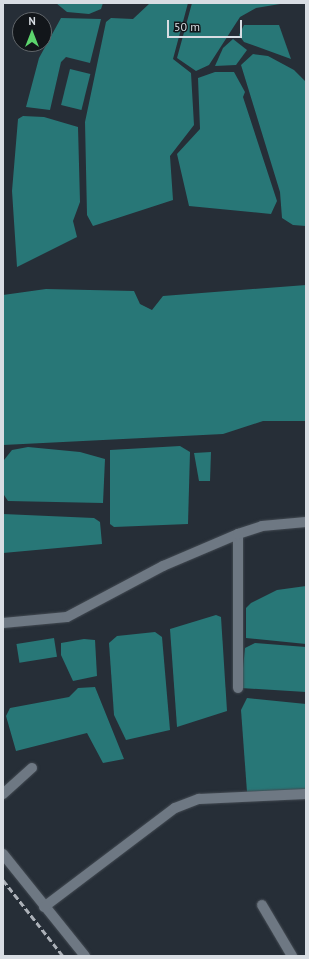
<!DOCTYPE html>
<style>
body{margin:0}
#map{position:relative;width:309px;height:959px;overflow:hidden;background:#262e37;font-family:"PT Sans",sans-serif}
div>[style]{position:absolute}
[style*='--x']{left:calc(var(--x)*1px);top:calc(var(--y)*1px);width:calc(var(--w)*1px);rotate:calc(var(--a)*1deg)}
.water>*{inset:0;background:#287777;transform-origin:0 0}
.roads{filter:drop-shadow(0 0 1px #434a52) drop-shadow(0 0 1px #434a52)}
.street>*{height:10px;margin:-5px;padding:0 5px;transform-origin:5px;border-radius:5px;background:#6e7883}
.rail>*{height:3px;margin-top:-1.5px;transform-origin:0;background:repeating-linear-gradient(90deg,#acb1b8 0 6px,transparent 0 9px)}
span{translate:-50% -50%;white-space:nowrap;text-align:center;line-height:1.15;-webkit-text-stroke:4px #12161a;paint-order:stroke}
.frame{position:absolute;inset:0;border:4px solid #d8dde3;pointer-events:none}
.north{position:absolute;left:12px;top:12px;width:40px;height:40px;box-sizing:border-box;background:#12161a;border:1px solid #61666a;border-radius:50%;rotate:0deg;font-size:11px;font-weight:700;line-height:16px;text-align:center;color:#d8dde3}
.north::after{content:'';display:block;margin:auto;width:14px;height:18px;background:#5cd56d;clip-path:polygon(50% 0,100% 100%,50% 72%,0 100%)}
.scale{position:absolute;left:167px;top:20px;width:75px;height:18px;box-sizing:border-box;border:2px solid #d8dde3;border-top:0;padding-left:5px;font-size:12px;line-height:14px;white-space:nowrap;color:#d8dde3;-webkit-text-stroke:3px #12161a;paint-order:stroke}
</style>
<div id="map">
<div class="water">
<div style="clip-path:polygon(56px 3px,103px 3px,101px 9px,89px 14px,67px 12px)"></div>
<div style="clip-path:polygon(150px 3px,188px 3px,173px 59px,191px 73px,194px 125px,170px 156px,173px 200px,93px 226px,87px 215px,85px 122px,106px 22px,111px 18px,133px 19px)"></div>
<div style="clip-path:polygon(192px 3px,286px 3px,256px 8px,240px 17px,209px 65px,196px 71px,177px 58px)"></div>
<div style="clip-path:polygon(61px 18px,101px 19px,90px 63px,66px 57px,61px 62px,50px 110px,26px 107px,39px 58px)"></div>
<div style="clip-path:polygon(244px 25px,279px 25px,291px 59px,244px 42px,239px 35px)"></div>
<div style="clip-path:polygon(233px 39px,247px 50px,236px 65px,215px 66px,223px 48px)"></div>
<div style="clip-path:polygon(253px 54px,268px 56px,294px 70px,306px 82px,306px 226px,293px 225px,282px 218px,280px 192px,241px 65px)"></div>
<div style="left:70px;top:69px;width:21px;height:37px;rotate:14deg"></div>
<div style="clip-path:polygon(215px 72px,234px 72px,245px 92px,243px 97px,277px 201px,271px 214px,189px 206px,177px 154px,200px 129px,198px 78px)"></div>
<div style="clip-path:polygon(23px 116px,44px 117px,78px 127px,80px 202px,73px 221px,77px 237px,17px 267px,12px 191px,18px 119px)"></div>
<div style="clip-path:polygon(306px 285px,306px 421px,263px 421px,223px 434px,3px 445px,3px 295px,46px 289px,134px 291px,140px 304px,152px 310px,163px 296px)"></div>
<div style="clip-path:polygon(180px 446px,190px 452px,188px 524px,114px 527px,110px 524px,110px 450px)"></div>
<div style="clip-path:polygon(28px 447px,80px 452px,105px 459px,103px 503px,8px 501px,4px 495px,4px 460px,12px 450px)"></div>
<div style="clip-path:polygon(211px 452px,210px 481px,199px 481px,194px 453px)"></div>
<div style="clip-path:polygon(3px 514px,94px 518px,100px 522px,102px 544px,3px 553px)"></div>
<div style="clip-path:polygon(306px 586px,306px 644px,246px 638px,246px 608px,251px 603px,277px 590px)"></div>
<div style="clip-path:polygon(216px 615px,221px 617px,227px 711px,177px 727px,170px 629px)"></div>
<div style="clip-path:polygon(155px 632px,162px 637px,170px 730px,126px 740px,114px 715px,109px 643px,117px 636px)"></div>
<div style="left:54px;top:638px;width:19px;height:38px;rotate:81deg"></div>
<div style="clip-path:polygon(84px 639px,95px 640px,97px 676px,73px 681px,61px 655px,61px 643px)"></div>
<div style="clip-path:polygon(255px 643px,306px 647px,306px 692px,241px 688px,245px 648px)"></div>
<div style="clip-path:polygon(95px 687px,124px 759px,103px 763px,87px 733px,16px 751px,6px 716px,10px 708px,69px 697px,78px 688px)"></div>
<div style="clip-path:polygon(247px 698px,306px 704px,306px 791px,247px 792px,241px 710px)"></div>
</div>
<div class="roads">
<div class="street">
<div style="--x:238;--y:534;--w:154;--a:90"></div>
<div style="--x:3;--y:623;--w:64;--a:-5.4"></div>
<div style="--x:67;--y:617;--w:109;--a:-28"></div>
<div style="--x:163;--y:566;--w:82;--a:-23.1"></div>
<div style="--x:238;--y:534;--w:25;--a:-18"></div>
<div style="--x:262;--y:526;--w:44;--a:-5.2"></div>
<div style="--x:3;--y:794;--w:39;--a:-42"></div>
<div style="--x:3;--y:854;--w:131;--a:51.2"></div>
<div style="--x:262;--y:905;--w:59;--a:59.5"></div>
<div style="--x:44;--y:907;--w:164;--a:-37.1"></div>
<div style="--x:175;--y:808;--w:26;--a:-21"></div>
<div style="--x:199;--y:799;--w:107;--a:-2.7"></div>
</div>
</div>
<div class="rail">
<div style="--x:3;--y:880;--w:97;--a:51.7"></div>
</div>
<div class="frame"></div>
<div class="north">N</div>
<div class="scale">50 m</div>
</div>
